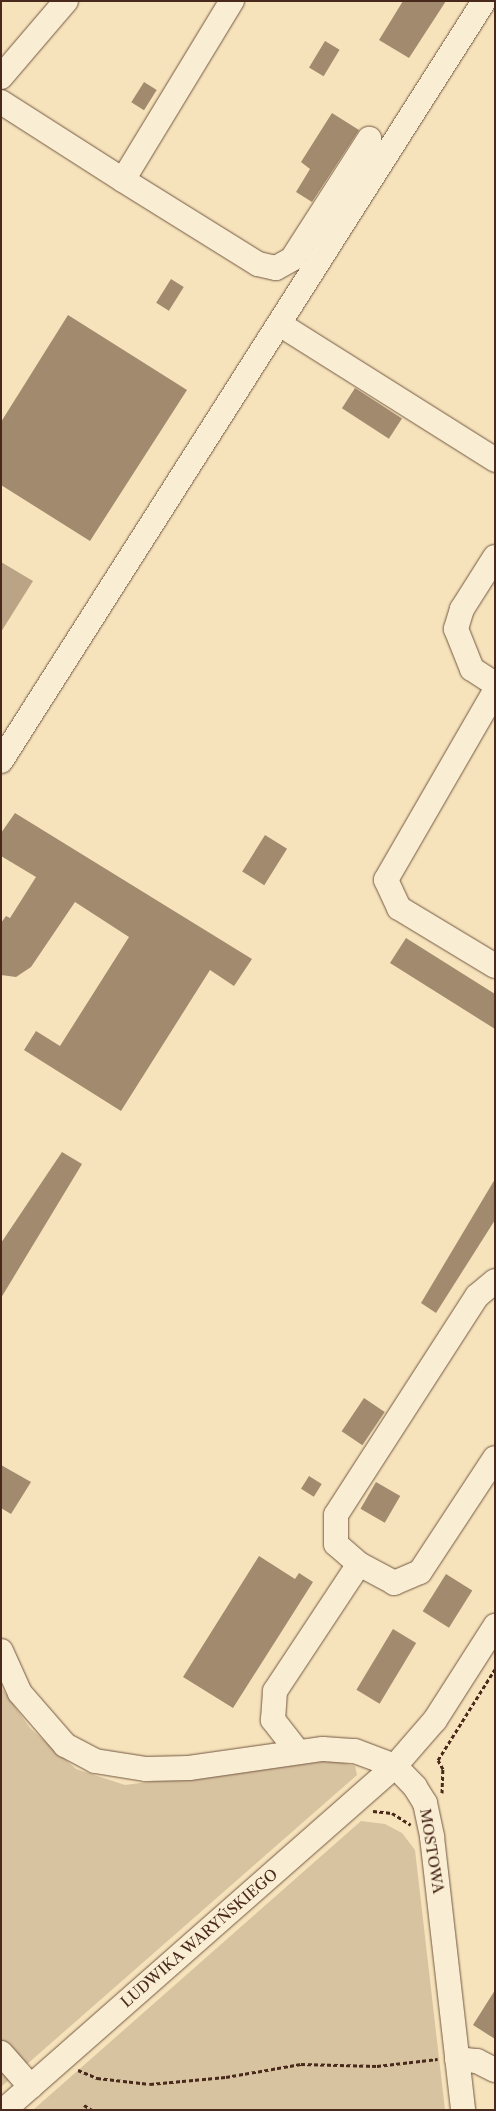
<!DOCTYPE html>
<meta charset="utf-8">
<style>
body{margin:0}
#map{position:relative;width:496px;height:2111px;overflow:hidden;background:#f6e3bb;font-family:"Libre Caslon Text",serif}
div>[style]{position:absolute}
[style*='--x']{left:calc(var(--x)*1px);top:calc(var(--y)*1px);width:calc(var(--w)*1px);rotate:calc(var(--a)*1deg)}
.green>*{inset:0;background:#d8c3a0}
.water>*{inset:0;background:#bba485}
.building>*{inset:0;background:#a28a6e;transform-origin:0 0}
.path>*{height:3px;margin-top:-1.5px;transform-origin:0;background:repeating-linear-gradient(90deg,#48291b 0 4px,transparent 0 6.5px)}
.roads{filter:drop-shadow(0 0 1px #745843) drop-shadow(0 0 1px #745843)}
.minor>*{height:24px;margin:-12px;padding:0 12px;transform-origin:12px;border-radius:12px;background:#f9edd3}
span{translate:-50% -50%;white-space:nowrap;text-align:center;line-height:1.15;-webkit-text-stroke:5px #f9edd3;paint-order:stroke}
.street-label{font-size:15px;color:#48291b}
.frame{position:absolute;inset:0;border:2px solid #48291b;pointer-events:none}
</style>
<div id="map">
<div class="green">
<div style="clip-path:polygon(1px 1687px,30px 1728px,76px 1769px,125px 1785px,306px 1761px,334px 1761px,355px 1766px,357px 1775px,1px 2087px)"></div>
<div style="clip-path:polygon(361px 1821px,385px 1824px,402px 1833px,415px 1850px,445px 2110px,33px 2110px)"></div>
</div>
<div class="water">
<div style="clip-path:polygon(1px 562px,33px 581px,1px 632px)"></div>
</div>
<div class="building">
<div style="clip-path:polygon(403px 1px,446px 1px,409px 58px,379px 40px)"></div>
<div style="left:325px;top:41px;width:17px;height:31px;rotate:31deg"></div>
<div style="left:144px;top:82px;width:15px;height:24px;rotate:32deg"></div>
<div style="clip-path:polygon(332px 113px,359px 130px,312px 202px,296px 192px,310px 169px,301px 162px)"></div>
<div style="left:171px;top:279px;width:15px;height:28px;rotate:32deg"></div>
<div style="clip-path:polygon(68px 315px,187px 390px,90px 541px,1px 485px,1px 422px)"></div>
<div style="left:355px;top:388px;width:56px;height:24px;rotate:33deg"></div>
<div style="clip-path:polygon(15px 813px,252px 959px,234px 986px,210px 970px,121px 1111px,24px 1050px,36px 1031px,60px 1046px,129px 937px,75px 902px,31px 967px,16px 977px,1px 975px,1px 923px,6px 916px,10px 918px,36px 877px,1px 856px,1px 833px)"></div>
<div style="left:265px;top:835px;width:26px;height:43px;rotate:32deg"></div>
<div style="clip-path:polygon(406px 938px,495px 994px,495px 1029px,390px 963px)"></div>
<div style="clip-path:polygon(62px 1152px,82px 1164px,1px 1298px,1px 1243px)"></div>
<div style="clip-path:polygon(495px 1179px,495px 1220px,436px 1313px,421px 1303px)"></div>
<div style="left:364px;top:1398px;width:25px;height:40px;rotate:34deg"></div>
<div style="clip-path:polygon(1px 1465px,31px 1482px,11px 1514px,1px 1508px)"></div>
<div style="left:309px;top:1476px;width:15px;height:15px;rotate:32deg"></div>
<div style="left:376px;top:1482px;width:28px;height:31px;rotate:30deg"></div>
<div style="clip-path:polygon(259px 1556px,295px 1579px,299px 1573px,313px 1582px,233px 1708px,183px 1677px)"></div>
<div style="left:446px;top:1574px;width:31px;height:44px;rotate:32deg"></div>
<div style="left:393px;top:1629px;width:27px;height:71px;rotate:31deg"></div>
<div style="clip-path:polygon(495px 1990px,495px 2039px,473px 2025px)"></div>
</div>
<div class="path">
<div style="--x:442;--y:1793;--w:24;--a:-88"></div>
<div style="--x:443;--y:1769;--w:10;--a:-119"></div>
<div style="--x:438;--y:1760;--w:107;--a:-57.9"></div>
<div style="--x:373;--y:1811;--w:19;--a:6"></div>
<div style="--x:392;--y:1813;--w:22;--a:32"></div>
<div style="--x:78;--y:2070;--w:21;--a:23"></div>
<div style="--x:97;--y:2078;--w:53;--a:6.5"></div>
<div style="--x:150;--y:2084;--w:76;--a:-5.3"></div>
<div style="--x:226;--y:2077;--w:76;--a:-9.8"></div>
<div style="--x:301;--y:2064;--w:76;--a:1.5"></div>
<div style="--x:377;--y:2066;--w:61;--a:-6.5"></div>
<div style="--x:84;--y:2105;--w:9;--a:32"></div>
</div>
<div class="roads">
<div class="minor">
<div style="--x:1;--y:77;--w:100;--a:-49.5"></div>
<div style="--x:1;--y:102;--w:145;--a:32.6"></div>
<div style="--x:123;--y:180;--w:210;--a:-58.7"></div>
<div style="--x:123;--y:180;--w:159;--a:31.9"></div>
<div style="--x:258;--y:264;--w:18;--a:13"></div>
<div style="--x:276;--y:268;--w:18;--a:-29"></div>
<div style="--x:292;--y:259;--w:143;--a:-57.3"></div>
<div style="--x:281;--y:325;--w:253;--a:32.2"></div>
<div style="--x:495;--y:557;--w:62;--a:122.4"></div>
<div style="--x:462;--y:609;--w:21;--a:107"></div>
<div style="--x:456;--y:629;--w:43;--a:68.2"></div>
<div style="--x:472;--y:669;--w:27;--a:33"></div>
<div style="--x:495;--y:691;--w:218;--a:120"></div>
<div style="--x:386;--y:880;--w:31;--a:65"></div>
<div style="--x:399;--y:908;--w:112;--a:31.1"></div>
<div style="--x:1;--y:761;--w:900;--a:-57.56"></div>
<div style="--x:495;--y:1281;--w:23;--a:140"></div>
<div style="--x:477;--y:1296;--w:260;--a:122.8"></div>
<div style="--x:336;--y:1515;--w:29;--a:90"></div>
<div style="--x:336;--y:1544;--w:30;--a:41"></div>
<div style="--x:359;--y:1564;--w:40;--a:28"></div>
<div style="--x:394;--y:1583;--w:28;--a:-23"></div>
<div style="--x:420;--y:1572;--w:136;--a:-56.7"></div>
<div style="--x:1;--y:1651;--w:46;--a:65.7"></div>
<div style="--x:20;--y:1693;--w:69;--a:49.1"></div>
<div style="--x:65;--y:1745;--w:34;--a:28"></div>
<div style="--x:95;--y:1761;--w:52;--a:8.9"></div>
<div style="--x:146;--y:1769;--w:43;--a:-1.3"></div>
<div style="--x:189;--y:1768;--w:135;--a:-8.1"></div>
<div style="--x:323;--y:1749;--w:32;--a:4"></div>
<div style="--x:355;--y:1751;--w:43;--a:20.6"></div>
<div style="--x:395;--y:1766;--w:29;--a:46"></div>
<div style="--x:415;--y:1787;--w:19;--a:58"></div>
<div style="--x:425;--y:1803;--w:35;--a:78"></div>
<div style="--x:432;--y:1837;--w:275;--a:83.5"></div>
<div style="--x:298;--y:1752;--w:41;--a:-128"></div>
<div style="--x:273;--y:1720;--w:29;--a:-86"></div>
<div style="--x:275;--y:1691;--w:152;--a:-56.5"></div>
<div style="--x:1;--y:2053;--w:45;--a:48.6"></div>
<div style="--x:457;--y:2059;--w:20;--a:6"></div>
<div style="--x:477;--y:2061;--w:20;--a:27"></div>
<div style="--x:4;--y:2110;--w:521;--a:-41.34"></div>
<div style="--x:395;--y:1766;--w:61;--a:-49"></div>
<div style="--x:435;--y:1720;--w:112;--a:-57.4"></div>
</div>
</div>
<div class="street-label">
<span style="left:432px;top:1851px;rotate:81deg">MOSTOWA</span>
<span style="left:199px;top:1938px;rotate:-41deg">LUDWIKA WARYŃSKIEGO</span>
</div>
<div class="frame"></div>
</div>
